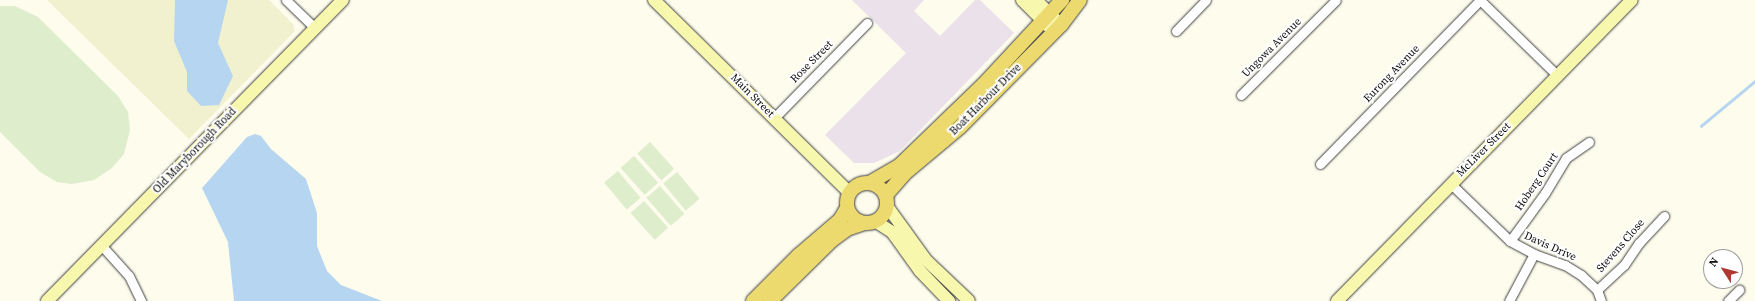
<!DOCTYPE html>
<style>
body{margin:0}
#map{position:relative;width:1755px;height:301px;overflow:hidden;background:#fdfced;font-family:"Source Serif 4",serif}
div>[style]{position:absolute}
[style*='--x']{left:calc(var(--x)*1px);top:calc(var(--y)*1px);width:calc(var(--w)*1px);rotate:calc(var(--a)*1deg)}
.industrial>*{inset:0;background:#eae1ea}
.farmland>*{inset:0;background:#f1f1d0}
.pitch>*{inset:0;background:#deedcb;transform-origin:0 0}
.water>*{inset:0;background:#b6d5f0}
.stream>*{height:2.5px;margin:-1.25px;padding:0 1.25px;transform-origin:1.25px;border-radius:1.25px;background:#b6d5f0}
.roads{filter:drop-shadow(0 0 1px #3f3f3f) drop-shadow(0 0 1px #3f3f3f)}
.street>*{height:9px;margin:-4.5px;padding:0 4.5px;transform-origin:4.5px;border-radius:4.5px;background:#fff}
.secondary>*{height:12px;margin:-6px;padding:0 6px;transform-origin:6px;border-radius:6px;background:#f8f7ae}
.primary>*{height:14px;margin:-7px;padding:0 7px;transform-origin:7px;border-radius:7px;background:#ecda6f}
.primary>.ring{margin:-7px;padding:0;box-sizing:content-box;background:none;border:14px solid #ecda6f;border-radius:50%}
span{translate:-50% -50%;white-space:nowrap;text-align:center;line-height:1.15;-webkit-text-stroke:4px #fff;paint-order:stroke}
.street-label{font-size:11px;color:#0c0c0c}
.north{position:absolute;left:1703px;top:249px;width:40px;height:40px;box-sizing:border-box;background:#fff;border:1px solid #9e9e9e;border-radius:50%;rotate:306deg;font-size:11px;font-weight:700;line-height:16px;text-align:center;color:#0c0c0c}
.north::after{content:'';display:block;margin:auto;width:14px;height:18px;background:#af3831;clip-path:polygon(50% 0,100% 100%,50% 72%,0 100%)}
</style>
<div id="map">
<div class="industrial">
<div style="clip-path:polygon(852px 0,924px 0,914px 11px,940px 36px,975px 0,980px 0,1014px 33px,900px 151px,874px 163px,854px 163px,825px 135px,906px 53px)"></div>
</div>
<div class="farmland">
<div style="clip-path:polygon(47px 0,269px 0,293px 24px,295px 31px,189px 139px)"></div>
</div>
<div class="pitch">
<div style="clip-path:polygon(0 6px,15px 6px,38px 17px,118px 96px,128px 112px,130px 130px,124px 154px,112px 168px,94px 180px,72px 184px,57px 182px,40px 172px,0 132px)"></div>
<div style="left:650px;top:142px;width:36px;height:17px;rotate:48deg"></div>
<div style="left:634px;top:156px;width:36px;height:18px;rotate:48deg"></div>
<div style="left:618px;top:171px;width:35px;height:18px;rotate:50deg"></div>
<div style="left:677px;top:172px;width:35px;height:18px;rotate:50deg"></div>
<div style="left:660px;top:186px;width:37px;height:18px;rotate:49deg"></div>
<div style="left:644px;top:201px;width:36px;height:18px;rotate:48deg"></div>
</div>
<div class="water">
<div style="clip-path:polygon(175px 0,228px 0,218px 43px,233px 76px,219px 105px,201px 106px,187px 91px,187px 72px,174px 41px)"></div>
<div style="clip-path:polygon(255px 134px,261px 136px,271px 149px,306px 179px,317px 213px,317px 246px,327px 271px,341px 285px,382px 301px,234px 301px,228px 242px,202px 188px,247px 137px)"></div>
</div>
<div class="stream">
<div style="--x:1701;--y:126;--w:70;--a:-39.8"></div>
</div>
<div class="roads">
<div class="street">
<div style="--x:286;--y:0;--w:40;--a:44"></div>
<div style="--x:1480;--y:0;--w:109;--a:44.3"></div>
<div style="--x:1176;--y:31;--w:43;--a:-45.9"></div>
<div style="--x:1241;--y:95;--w:134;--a:-45"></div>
<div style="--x:774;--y:118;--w:133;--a:-45.6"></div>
<div style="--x:1320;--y:164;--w:229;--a:-45.7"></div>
<div style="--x:1451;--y:184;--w:82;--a:44"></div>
<div style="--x:1510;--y:241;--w:27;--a:28"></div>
<div style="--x:1534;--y:254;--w:33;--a:20"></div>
<div style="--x:1565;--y:265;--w:19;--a:32"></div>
<div style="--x:1581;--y:275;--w:22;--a:43"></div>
<div style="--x:1597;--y:290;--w:12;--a:70"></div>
<div style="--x:1510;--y:241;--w:59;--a:-53.9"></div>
<div style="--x:1545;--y:193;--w:41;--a:-59"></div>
<div style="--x:1566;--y:158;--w:28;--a:-35"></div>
<div style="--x:102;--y:246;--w:40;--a:48"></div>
<div style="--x:129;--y:276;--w:28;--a:64"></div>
<div style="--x:1597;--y:290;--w:37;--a:-43"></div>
<div style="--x:1624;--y:265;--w:27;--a:-56"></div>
<div style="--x:1639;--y:243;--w:37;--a:-47"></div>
<div style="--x:1509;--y:301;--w:53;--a:-62"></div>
<div style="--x:1728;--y:301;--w:16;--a:-45"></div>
</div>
<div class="secondary">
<div style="--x:654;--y:0;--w:274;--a:44.6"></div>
<div style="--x:1022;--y:0;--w:45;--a:45"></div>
<div style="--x:1036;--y:0;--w:35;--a:45"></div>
<div style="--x:887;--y:206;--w:67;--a:54.2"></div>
<div style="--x:926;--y:260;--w:59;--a:43.6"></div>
<div style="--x:875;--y:221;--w:20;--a:33"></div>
<div style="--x:892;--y:232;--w:48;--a:54.3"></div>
<div style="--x:920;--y:271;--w:42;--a:46"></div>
<div style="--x:47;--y:301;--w:422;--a:-45.5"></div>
<div style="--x:1337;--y:301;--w:421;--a:-45.6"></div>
</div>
<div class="primary">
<div style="--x:871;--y:182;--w:34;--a:-30"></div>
<div style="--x:900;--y:165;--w:117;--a:-44"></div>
<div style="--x:984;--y:84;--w:115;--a:-47.1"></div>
<div class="ring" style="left:847px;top:183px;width:26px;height:26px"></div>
<div style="--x:886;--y:195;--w:28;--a:-49"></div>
<div style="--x:904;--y:174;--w:73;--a:-40"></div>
<div style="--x:960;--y:127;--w:144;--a:-45.3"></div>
<div style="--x:1061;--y:25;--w:31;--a:-53"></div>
<div style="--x:753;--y:301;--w:65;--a:-45"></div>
<div style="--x:799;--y:255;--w:54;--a:-40.5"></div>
<div style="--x:840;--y:220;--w:14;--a:-60"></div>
<div style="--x:770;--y:301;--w:87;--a:-44.5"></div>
<div style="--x:832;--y:240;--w:19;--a:-36"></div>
<div style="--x:847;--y:229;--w:18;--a:-19"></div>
</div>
</div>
<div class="street-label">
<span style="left:1272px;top:48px;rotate:-45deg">Ungowa Avenue</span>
<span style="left:812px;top:62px;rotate:-45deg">Rose Street</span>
<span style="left:1392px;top:74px;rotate:-46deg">Eurong Avenue</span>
<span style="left:752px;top:96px;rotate:45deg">Main Street</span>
<span style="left:986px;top:100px;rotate:-45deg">Boat Harbour Drive</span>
<span style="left:1484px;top:150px;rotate:-45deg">McLiver Street</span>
<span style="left:195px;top:151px;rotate:-46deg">Old Maryborough Road</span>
<span style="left:1537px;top:182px;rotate:-56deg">Hoberg Court</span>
<span style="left:1621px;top:246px;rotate:-49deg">Stevens Close</span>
<span style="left:1550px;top:247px;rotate:24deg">Davis Drive</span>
</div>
<div class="north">N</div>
</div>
